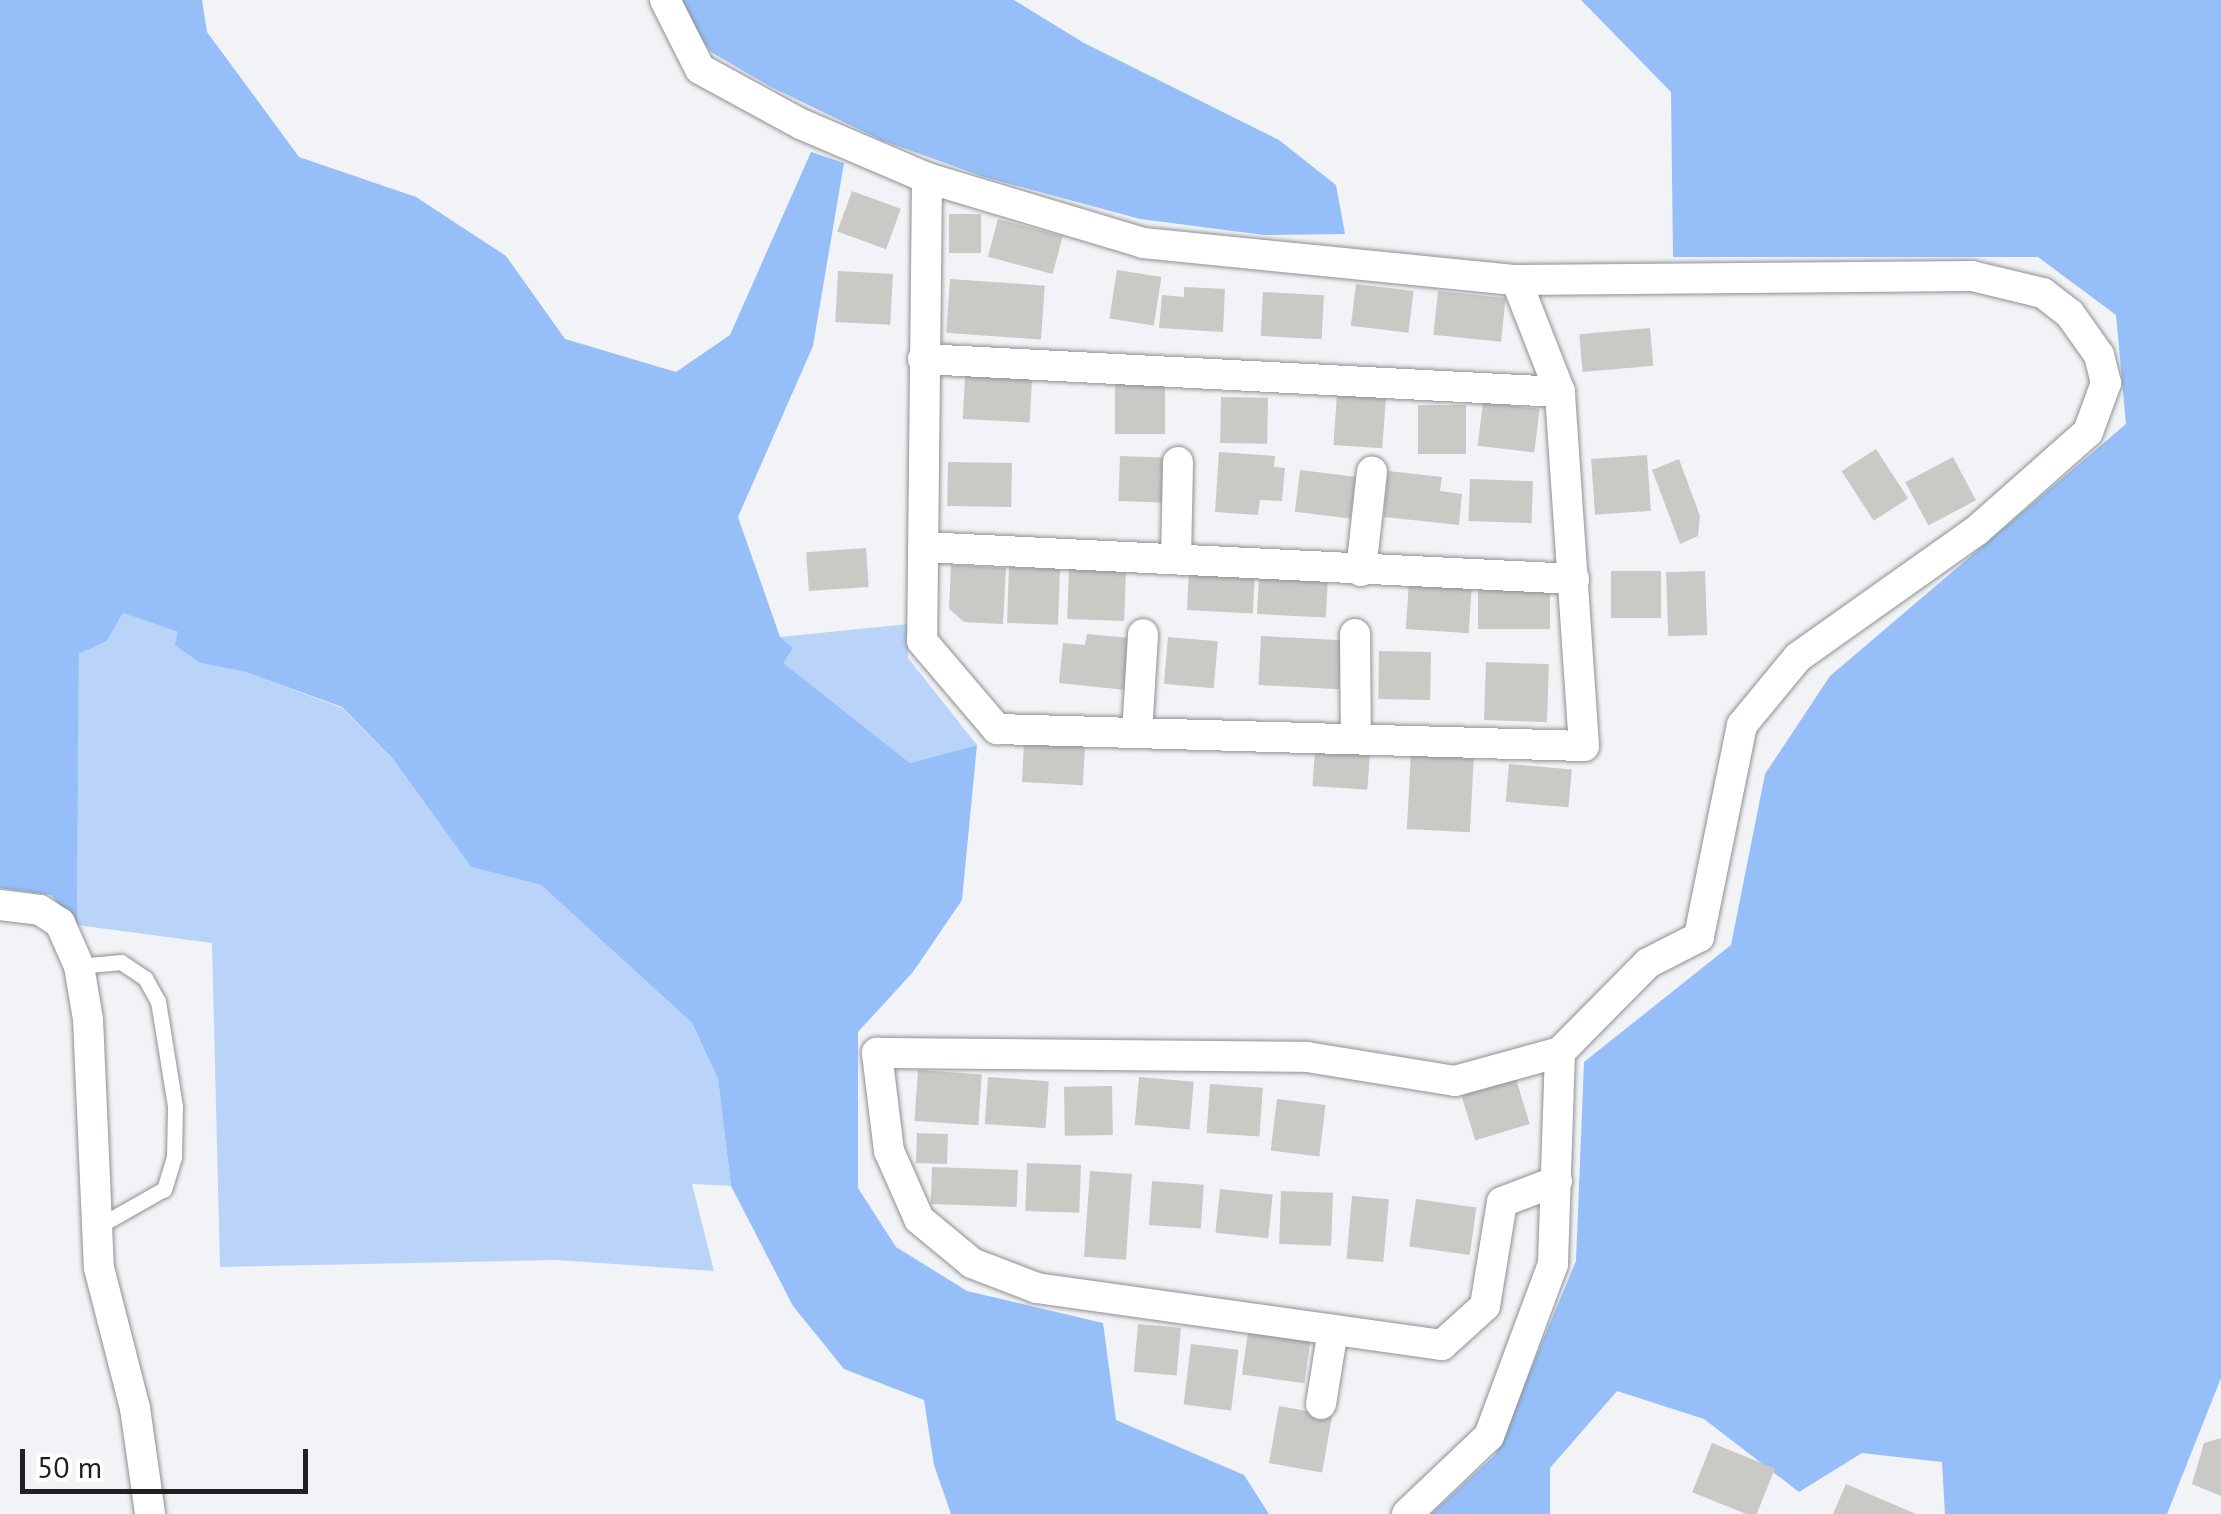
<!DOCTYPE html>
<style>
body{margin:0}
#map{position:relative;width:2221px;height:1514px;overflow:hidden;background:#f1f3f6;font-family:"PT Sans",sans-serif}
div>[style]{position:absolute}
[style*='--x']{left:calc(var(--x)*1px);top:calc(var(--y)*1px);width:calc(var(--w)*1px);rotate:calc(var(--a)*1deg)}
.green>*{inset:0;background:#bad4f9}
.forest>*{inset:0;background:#96bff9}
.building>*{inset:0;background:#cbc9c6;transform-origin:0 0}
.roads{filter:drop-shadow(0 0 2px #8e9093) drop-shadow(0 0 2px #8e9093)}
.service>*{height:15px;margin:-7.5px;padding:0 7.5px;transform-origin:7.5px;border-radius:7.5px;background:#fff}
.minor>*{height:30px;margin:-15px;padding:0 15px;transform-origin:15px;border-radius:15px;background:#fff}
span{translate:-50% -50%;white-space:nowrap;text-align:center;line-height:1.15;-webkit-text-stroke:8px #fff;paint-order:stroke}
.scale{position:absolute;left:20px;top:1449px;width:288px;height:45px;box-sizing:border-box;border:5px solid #1f2021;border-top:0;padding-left:12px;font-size:30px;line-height:35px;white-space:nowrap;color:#1f2021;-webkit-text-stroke:8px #fff;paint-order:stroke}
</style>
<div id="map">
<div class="green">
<div style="clip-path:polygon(123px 613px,178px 632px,200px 663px,246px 672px,342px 708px,393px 759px,471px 867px,541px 885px,692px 1023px,718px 1079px,731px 1186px,692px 1184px,714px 1271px,557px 1260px,220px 1267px,212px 943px,77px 925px,79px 654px,107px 641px)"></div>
<div style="clip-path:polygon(909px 624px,908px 658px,977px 745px,910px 763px,782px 663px,780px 637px)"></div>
</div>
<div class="forest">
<div style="clip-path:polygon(0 0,202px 0,207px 32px,299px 157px,416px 197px,506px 256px,565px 339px,676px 372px,730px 335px,811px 152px,844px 163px,813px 346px,738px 517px,780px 637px,793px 648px,783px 663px,910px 763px,977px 745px,962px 900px,913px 972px,858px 1032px,858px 1188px,896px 1247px,967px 1291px,1103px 1323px,1116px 1420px,1244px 1475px,1269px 1514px,951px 1514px,934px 1465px,924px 1400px,844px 1369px,793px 1306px,731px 1186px,718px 1079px,692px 1023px,541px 885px,471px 867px,393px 759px,342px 707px,246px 672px,200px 663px,175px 645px,178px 632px,123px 613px,107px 641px,79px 654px,77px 925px,51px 895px,0 888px)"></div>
<div style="clip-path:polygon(673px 0,1014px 0,1084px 43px,1279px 140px,1336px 185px,1345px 234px,1264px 235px,1140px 219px,984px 177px,881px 140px,771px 87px,711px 52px)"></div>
<div style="clip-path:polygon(1581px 0,2221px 0,2221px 1378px,2167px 1514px,1945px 1514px,1942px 1462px,1862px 1453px,1799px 1492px,1704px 1419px,1617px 1391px,1550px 1468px,1550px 1514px,1431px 1514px,1495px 1455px,1576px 1261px,1584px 1062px,1731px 945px,1765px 774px,1830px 676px,2126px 424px,2116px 315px,2038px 257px,1673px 257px,1671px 92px)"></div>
</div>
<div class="building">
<div style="left:852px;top:191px;width:52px;height:43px;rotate:20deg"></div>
<div style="left:949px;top:214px;width:32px;height:39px"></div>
<div style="left:998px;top:219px;width:67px;height:39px;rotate:15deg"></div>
<div style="left:1117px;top:270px;width:45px;height:49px;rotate:9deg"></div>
<div style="left:838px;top:271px;width:55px;height:51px;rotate:3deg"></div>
<div style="left:950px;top:279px;width:95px;height:54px;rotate:4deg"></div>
<div style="left:1356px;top:284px;width:58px;height:42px;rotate:7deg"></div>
<div style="clip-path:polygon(1184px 287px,1225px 289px,1223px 332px,1159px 328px,1162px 295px,1184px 297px)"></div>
<div style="left:1438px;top:291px;width:68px;height:44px;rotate:6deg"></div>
<div style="left:1263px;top:292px;width:61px;height:44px;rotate:3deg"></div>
<div style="left:1650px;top:328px;width:38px;height:71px;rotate:85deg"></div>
<div style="left:965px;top:376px;width:67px;height:43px;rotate:3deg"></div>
<div style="left:1115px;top:384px;width:50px;height:50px"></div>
<div style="left:1337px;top:394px;width:49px;height:51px;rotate:4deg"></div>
<div style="left:1221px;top:397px;width:47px;height:46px;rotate:1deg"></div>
<div style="left:1483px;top:402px;width:57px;height:44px;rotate:7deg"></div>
<div style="left:1418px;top:405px;width:48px;height:49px"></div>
<div style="left:1876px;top:449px;width:59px;height:41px;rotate:57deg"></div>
<div style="clip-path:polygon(1219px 452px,1275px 456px,1274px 467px,1285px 468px,1282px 501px,1260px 500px,1258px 515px,1215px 512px)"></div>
<div style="left:1647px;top:455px;width:56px;height:56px;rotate:86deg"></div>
<div style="left:1120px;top:456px;width:50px;height:45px;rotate:2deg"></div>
<div style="left:1953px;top:457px;width:49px;height:54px;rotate:62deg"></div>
<div style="clip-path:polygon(1679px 459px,1700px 516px,1698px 536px,1680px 544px,1652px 470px)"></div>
<div style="left:948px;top:462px;width:64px;height:44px;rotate:1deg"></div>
<div style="left:1300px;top:470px;width:56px;height:42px;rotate:7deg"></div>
<div style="clip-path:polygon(1388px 471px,1442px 477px,1440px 491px,1462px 494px,1459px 525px,1384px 517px)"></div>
<div style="left:1470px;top:479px;width:63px;height:42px;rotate:2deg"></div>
<div style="left:866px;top:548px;width:39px;height:60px;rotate:86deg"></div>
<div style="clip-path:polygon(951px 565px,1006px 568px,1003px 624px,964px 622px,949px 609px)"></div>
<div style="left:1009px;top:567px;width:51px;height:56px;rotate:2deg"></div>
<div style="left:1069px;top:568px;width:57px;height:51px;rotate:2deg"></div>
<div style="left:1189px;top:571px;width:66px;height:39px;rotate:3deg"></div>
<div style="left:1661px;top:571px;width:47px;height:50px;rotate:90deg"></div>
<div style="left:1705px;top:571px;width:64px;height:39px;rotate:88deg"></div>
<div style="left:1259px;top:575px;width:69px;height:39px;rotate:3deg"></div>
<div style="left:1409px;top:582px;width:63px;height:47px;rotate:4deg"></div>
<div style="left:1478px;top:590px;width:72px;height:39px"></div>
<div style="clip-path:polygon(1087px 634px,1131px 638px,1126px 690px,1059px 683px,1063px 643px,1085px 645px)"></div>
<div style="left:1261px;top:636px;width:81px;height:49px;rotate:3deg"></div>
<div style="left:1168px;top:637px;width:50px;height:47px;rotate:5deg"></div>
<div style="left:1379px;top:651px;width:52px;height:48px;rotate:1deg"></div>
<div style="left:1486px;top:662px;width:63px;height:58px;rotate:2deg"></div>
<div style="left:1024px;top:743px;width:61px;height:39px;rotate:3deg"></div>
<div style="left:1315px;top:750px;width:55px;height:36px;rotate:4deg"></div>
<div style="left:1411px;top:751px;width:63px;height:78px;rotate:3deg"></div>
<div style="left:1509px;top:764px;width:63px;height:38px;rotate:5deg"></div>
<div style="left:918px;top:1070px;width:64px;height:51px;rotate:4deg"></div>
<div style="left:988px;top:1077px;width:61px;height:47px;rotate:4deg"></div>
<div style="left:1139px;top:1077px;width:55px;height:48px;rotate:5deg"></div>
<div style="left:1516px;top:1079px;width:47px;height:57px;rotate:73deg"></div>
<div style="left:1210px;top:1084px;width:53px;height:49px;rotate:4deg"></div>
<div style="left:1112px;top:1086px;width:49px;height:48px;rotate:89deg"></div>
<div style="left:1277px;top:1099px;width:49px;height:52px;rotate:7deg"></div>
<div style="left:917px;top:1133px;width:31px;height:30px;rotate:2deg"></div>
<div style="left:1027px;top:1163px;width:54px;height:48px;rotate:2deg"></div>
<div style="left:932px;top:1167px;width:86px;height:37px;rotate:2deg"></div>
<div style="left:1090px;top:1171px;width:42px;height:86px;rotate:4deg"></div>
<div style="left:1152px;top:1181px;width:52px;height:44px;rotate:4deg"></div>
<div style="left:1220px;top:1189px;width:53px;height:44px;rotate:6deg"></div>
<div style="left:1281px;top:1191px;width:52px;height:53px;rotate:2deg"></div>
<div style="left:1352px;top:1196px;width:37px;height:63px;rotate:5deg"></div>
<div style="left:1416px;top:1199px;width:61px;height:48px;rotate:8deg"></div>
<div style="left:1138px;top:1324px;width:43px;height:48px;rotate:5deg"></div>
<div style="left:1248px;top:1332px;width:63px;height:43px;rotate:8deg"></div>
<div style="left:1191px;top:1344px;width:48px;height:61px;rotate:7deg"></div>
<div style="left:1279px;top:1406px;width:54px;height:58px;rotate:10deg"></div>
<div style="clip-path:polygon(2221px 1438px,2221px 1496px,2192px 1484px,2204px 1443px)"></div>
<div style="left:1712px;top:1443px;width:68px;height:53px;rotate:22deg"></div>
<div style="clip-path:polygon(1846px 1484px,1916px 1514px,1833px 1514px)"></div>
</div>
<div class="roads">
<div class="service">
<div style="--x:79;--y:966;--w:42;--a:-5.4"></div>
<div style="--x:121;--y:962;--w:29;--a:34"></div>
<div style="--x:145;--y:978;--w:26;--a:61"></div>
<div style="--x:158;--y:1001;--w:106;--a:80.8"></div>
<div style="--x:175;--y:1106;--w:51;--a:91.1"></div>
<div style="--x:174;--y:1157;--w:34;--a:107"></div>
<div style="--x:164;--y:1189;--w:77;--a:150.4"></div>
</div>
<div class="minor">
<div style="--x:665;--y:0;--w:77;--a:63.1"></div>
<div style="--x:700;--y:69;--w:115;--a:28.6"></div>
<div style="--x:801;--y:124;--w:137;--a:23.2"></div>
<div style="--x:927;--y:178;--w:226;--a:16.7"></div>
<div style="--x:1143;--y:243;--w:375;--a:5.7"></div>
<div style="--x:1516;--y:280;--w:456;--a:-0.5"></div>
<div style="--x:1972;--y:276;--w:73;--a:13.5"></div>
<div style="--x:2043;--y:293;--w:34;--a:38"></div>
<div style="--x:2070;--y:314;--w:50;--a:54.7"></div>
<div style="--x:2099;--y:355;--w:29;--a:76"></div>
<div style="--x:2106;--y:383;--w:52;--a:110.2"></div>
<div style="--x:2088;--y:432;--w:149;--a:138.5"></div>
<div style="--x:1976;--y:531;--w:218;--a:144.7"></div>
<div style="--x:1798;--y:657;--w:88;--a:129.5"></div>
<div style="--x:1742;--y:725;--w:216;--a:101.5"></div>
<div style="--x:1699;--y:937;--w:57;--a:153"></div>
<div style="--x:1648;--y:963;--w:125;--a:134.7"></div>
<div style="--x:1560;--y:1052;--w:212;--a:91.9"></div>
<div style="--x:1553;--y:1264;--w:184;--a:110.4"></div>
<div style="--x:1489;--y:1436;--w:113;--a:136.4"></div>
<div style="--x:927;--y:178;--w:463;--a:90.6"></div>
<div style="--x:922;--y:641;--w:116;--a:49.6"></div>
<div style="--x:997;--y:729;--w:587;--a:1.66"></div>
<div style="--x:1584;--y:746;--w:355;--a:-93.9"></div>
<div style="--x:1560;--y:392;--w:120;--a:-111.4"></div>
<div style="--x:923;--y:359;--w:638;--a:2.97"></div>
<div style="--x:923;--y:547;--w:652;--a:2.81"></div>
<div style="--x:1176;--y:559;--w:97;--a:-88.8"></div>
<div style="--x:1361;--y:571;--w:100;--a:-83.7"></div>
<div style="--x:1355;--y:634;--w:105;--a:89.5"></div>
<div style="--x:1137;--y:733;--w:99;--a:-86.5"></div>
<div style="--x:0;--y:905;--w:40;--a:7.1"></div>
<div style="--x:40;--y:910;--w:24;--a:33"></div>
<div style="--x:60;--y:923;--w:47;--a:66.2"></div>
<div style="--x:79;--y:966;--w:54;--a:80.4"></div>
<div style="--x:88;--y:1019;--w:249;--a:87.5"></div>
<div style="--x:99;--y:1268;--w:145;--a:75.6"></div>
<div style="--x:135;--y:1408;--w:107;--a:81.9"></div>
<div style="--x:1557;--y:1181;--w:59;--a:159.1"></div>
<div style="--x:1502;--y:1202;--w:105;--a:99.3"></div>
<div style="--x:1485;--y:1306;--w:58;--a:137.8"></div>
<div style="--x:1442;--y:1345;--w:409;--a:-172"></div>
<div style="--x:1037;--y:1288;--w:70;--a:-159"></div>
<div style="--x:972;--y:1263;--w:69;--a:-140.3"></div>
<div style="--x:919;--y:1219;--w:74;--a:-113.8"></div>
<div style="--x:889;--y:1151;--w:99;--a:-97"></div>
<div style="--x:877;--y:1053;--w:430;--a:0.5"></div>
<div style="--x:1307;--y:1057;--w:150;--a:9.2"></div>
<div style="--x:1455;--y:1081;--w:109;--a:-15.4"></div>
<div style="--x:1321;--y:1404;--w:75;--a:-80.8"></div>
</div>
</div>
<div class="scale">50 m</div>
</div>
